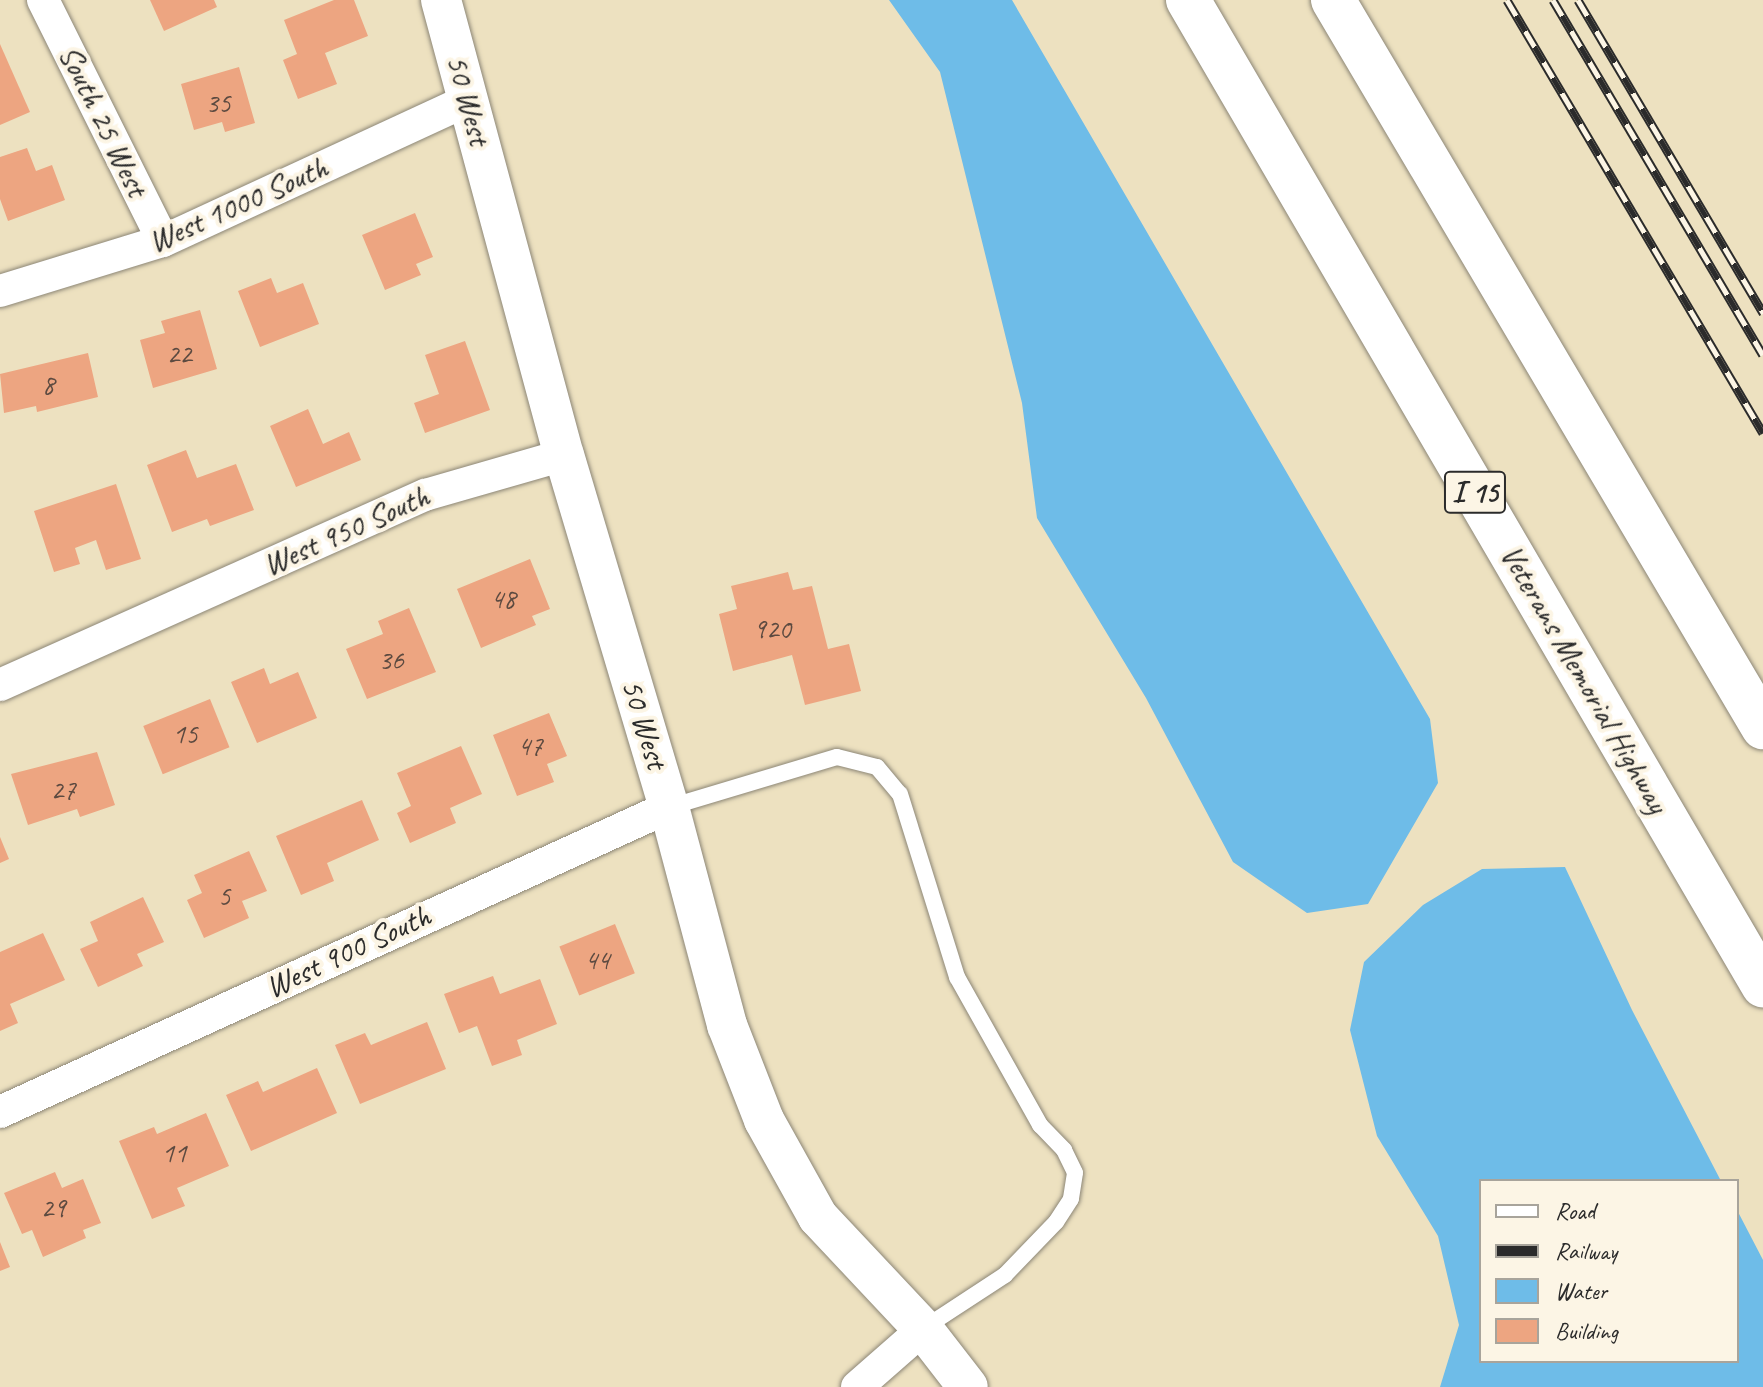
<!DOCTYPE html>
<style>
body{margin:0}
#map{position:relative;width:1763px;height:1387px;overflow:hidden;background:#ede1c0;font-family:Caveat,sans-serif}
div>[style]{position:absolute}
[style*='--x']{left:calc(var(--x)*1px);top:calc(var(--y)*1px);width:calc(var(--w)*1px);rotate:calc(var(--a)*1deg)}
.water>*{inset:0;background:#6ebce8}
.building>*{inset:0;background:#eda581;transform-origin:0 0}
.roads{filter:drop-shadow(0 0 2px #8c8676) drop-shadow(0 0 2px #8c8676)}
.service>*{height:16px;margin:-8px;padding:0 8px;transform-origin:8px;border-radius:8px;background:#fff}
.minor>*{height:32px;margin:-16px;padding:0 16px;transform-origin:16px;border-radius:16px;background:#fff}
.tertiary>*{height:40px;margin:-20px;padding:0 20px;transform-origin:20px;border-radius:20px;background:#fff}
.motorway>*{height:44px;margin:-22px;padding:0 22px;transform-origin:22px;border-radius:22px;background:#fff}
.rail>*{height:9px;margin-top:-4.5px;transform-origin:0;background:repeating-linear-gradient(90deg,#fcf5e5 0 18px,#2b2b2b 0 36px);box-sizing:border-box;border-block:2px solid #2b2b2b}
span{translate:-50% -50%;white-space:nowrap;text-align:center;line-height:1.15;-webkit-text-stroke:8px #fcf5e5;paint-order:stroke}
.number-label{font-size:28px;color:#5c4a40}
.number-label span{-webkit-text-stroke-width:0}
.shield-label span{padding:2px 6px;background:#fcf5e5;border:2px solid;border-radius:6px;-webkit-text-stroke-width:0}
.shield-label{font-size:30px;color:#2b2b2b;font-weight:700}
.street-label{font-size:32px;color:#2b2b2b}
.legend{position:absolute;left:1479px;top:1179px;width:260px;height:184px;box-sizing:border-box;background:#fcf5e5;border:2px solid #a8a49b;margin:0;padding:10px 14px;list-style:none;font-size:24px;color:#2b2b2b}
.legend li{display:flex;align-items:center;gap:16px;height:40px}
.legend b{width:40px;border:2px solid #a8a49b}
</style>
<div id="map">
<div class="water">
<div style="clip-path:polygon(889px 0,1012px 0,1430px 719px,1438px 783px,1368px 904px,1307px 913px,1233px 862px,1146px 698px,1037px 518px,1022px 403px,940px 72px)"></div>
<div style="clip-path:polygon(1565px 867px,1632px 1010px,1721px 1181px,1481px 1181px,1481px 1361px,1737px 1361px,1737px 1210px,1763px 1260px,1763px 1387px,1440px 1387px,1459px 1325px,1438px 1236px,1377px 1136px,1350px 1030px,1364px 962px,1423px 905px,1482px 869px)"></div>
</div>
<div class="building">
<div style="clip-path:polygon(150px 0,214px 0,217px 7px,164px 31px)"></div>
<div style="clip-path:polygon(334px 0,354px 0,368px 36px,325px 53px,337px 84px,298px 99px,283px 60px,297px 54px,284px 20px)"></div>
<div style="clip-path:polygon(0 44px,30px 112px,0 125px)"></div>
<div style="clip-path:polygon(239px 67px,255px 123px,225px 132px,222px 122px,194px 130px,181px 84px)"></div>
<div style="clip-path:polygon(27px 148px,36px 171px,52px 165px,65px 200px,8px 221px,0 199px,0 157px)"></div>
<div style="clip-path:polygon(415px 213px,433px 257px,416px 264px,421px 275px,385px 290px,362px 235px)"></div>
<div style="clip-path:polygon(271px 278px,277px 293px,303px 283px,319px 324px,260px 347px,238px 291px)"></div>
<div style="clip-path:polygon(200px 310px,217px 369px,153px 388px,140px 340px,165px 333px,161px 321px)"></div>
<div style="clip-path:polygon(465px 341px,490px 410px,425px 433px,414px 403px,439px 394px,425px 355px)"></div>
<div style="clip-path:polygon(88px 353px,98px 397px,37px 412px,36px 406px,4px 413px,0 374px)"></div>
<div style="clip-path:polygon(308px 409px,323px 444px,349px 432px,361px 460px,296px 487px,270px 426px)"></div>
<div style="clip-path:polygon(186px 450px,197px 478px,236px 464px,254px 510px,210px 526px,207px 519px,172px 532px,147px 465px)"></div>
<div style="clip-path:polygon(116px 484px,141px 559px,106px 570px,96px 540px,75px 548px,80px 564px,54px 572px,34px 511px)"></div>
<div style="clip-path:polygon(530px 559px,550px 609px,532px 616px,536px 625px,481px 648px,457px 589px)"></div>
<div style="clip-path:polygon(788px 572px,793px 590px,812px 586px,828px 649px,849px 644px,861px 691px,805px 705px,792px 655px,733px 671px,719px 614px,737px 609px,731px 586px)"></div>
<div style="clip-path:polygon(409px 608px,436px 672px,367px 699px,346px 649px,383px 634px,378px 621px)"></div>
<div style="clip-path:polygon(264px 668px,270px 684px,298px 672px,317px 718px,257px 743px,231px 682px)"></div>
<div style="left:210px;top:699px;width:52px;height:72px;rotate:68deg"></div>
<div style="clip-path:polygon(549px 713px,567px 756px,547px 764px,554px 782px,517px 796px,493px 735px)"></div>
<div style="clip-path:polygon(461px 746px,482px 794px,450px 808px,456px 823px,410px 843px,397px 813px,411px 806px,397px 773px)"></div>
<div style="clip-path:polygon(97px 752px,115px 805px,80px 817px,77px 809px,28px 825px,11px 774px)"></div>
<div style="clip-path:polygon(362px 800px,379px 840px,327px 863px,334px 881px,301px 895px,276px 836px)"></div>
<div style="clip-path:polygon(0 837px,9px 859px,0 863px)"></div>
<div style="clip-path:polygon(249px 851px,267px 891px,242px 901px,249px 918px,204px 938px,187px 900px,202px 893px,194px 875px)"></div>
<div style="clip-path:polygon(143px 897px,164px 942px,137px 954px,143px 966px,98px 987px,80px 949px,98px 941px,90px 922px)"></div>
<div style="left:615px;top:924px;width:53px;height:60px;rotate:68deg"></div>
<div style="clip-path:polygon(43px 933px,65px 980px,10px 1004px,18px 1023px,0 1031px,0 952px)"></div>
<div style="clip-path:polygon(493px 976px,500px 994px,540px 979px,557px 1024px,517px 1040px,522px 1055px,492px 1066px,477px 1026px,459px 1033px,444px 994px)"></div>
<div style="clip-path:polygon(427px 1022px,446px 1069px,360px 1104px,335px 1045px,365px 1033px,371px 1045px)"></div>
<div style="clip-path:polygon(317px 1068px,337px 1113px,251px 1151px,226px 1095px,258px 1081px,263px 1092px)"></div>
<div style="clip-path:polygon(206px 1113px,229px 1166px,177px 1188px,185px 1206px,152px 1219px,119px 1141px,154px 1127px,157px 1134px)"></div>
<div style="clip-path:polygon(55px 1172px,62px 1188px,83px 1179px,101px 1223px,83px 1230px,86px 1238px,43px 1257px,32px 1230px,22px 1234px,4px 1193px)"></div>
<div style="clip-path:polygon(0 1242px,10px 1267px,0 1271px)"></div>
</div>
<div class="roads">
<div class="service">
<div style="--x:670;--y:807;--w:174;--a:-16.7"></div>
<div style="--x:837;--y:757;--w:41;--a:14"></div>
<div style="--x:877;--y:767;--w:35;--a:50"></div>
<div style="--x:900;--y:794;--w:192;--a:72.7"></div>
<div style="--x:957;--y:977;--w:170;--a:60.7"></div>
<div style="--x:1040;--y:1125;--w:35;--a:46"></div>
<div style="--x:1064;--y:1150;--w:25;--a:64"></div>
<div style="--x:1075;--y:1173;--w:26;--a:99"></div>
<div style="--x:1071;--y:1199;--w:27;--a:123"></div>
<div style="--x:1056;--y:1222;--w:74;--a:133.9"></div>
<div style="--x:1005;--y:1275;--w:97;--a:146.8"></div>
</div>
<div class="minor">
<div style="--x:43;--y:0;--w:269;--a:63.5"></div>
<div style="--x:0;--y:291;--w:170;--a:-17.1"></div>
<div style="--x:163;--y:241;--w:336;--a:-24.8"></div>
<div style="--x:0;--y:685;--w:466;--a:-24.1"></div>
<div style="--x:425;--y:495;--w:145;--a:-16.1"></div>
<div style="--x:0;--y:1112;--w:735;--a:-24.51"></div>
<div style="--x:857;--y:1387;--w:88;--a:-41.3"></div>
</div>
<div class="tertiary">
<div style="--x:441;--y:0;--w:471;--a:74.9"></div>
<div style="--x:564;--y:455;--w:367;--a:73.4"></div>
<div style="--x:669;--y:807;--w:226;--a:75.1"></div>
<div style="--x:727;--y:1025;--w:102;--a:68.7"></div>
<div style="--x:764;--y:1120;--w:111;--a:60.9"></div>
<div style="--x:818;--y:1217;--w:154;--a:46.8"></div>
<div style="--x:923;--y:1329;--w:73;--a:52.2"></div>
</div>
<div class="motorway">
<div style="--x:1188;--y:0;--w:1141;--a:59.73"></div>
<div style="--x:1333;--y:0;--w:845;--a:59.4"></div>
</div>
</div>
<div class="rail">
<div style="--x:1507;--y:0;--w:503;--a:59.41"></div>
<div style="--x:1553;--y:0;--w:412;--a:59.4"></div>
<div style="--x:1578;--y:0;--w:364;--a:59.4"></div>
</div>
<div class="number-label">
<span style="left:218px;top:103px">35</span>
<span style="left:179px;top:354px">22</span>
<span style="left:48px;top:385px">8</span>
<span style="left:503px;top:599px">48</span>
<span style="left:772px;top:629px">920</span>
<span style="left:391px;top:660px">36</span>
<span style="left:185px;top:734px">15</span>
<span style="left:530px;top:746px">47</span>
<span style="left:63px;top:790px">27</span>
<span style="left:224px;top:896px">5</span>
<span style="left:597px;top:960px">44</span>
<span style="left:174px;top:1153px">11</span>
<span style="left:53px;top:1208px">29</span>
</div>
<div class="shield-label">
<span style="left:1475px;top:492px">I 15</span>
</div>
<div class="street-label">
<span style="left:468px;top:100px;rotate:75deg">50 West</span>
<span style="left:103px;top:121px;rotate:64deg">South 25 West</span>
<span style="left:238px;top:205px;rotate:-24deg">West 1000 South</span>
<span style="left:346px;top:531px;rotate:-24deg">West 950 South</span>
<span style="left:1584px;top:679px;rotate:60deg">Veterans Memorial Highway</span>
<span style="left:644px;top:724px;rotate:73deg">50 West</span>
<span style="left:348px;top:952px;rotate:-25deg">West 900 South</span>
</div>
<ul class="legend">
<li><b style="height:10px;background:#fff"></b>Road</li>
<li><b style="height:10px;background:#2b2b2b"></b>Railway</li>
<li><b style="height:22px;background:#6ebce8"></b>Water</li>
<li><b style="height:22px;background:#eda581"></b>Building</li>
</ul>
</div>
